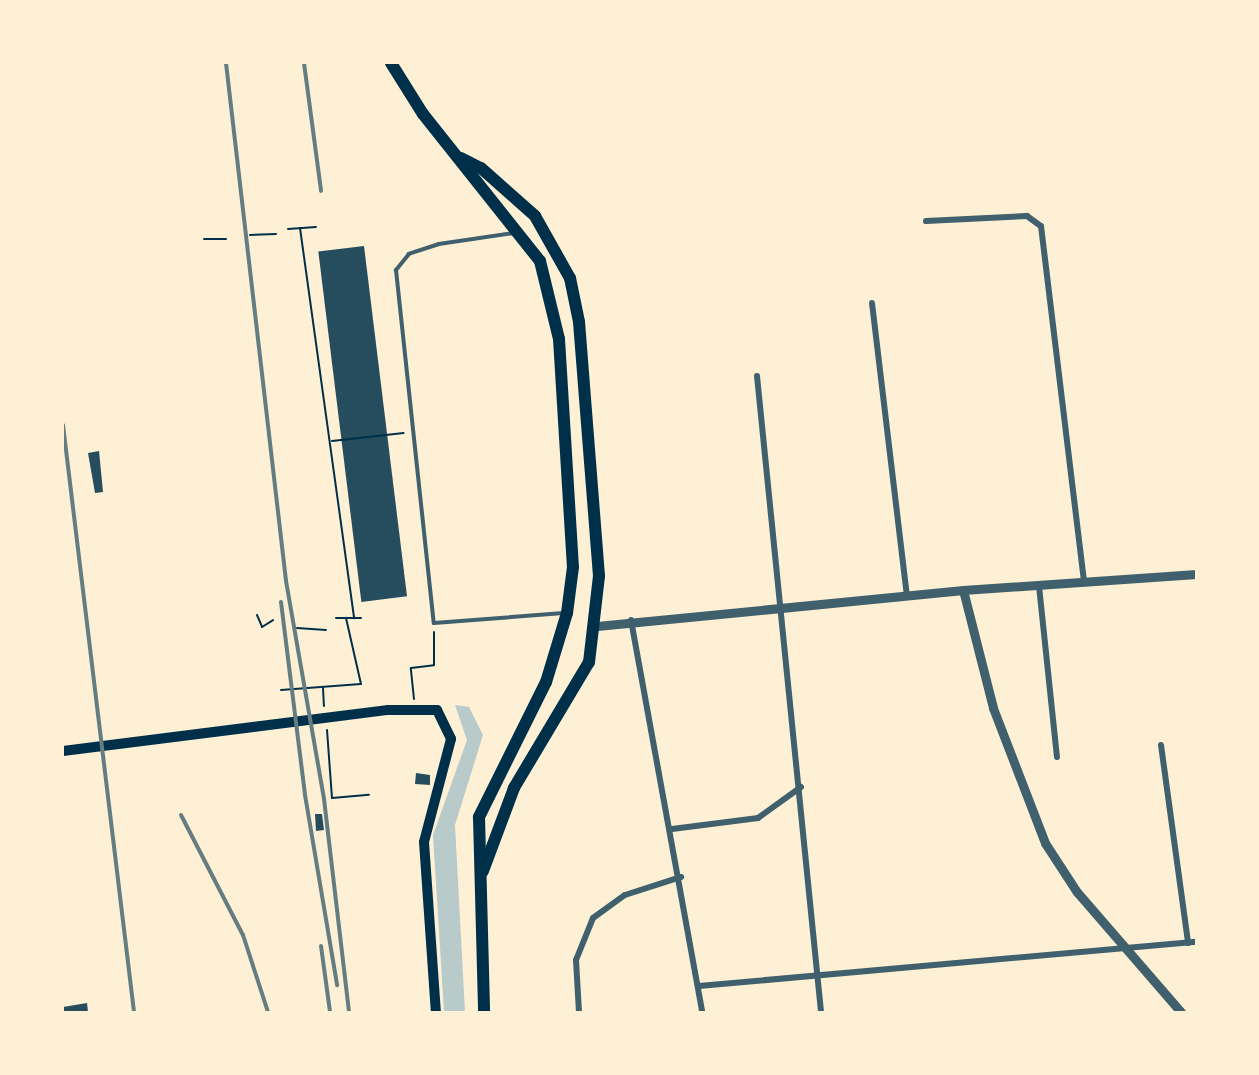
<!DOCTYPE html>
<style>
body{margin:0}
#map{position:relative;width:1259px;height:1075px;overflow:hidden;background:#fdf0d5;font-family:Arial,sans-serif}
div>[style]{position:absolute}
[style*='--x']{left:calc(var(--x)*1px);top:calc(var(--y)*1px);width:calc(var(--w)*1px);rotate:calc(var(--a)*1deg)}
.green>*{inset:0;background:#b9caca}
.building>*{inset:0;background:#264d5e;transform-origin:0 0}
.path>*{height:2px;margin:-1px;padding:0 1px;transform-origin:1px;border-radius:1px;background:#003049}
.service>*{height:4px;margin:-2px;padding:0 2px;transform-origin:2px;border-radius:2px;background:#3f606c}
.minor>*{height:6px;margin:-3px;padding:0 3px;transform-origin:3px;border-radius:3px;background:#3f606c}
.tertiary>*{height:9px;margin:-4.5px;padding:0 4.5px;transform-origin:4.5px;border-radius:4.5px;background:#3f606c}
.secondary>*{height:10px;margin:-5px;padding:0 5px;transform-origin:5px;border-radius:5px;background:#003049}
.primary>*{height:12px;margin:-6px;padding:0 6px;transform-origin:6px;border-radius:6px;background:#003049}
.rail>*{height:4px;margin:-2px;padding:0 2px;transform-origin:2px;border-radius:2px;background:#657d81}
span{translate:-50% -50%;white-space:nowrap;text-align:center;line-height:1.15;-webkit-text-stroke:4.5px #fdf0d5;paint-order:stroke}
.frame{position:absolute;inset:0;border:64px solid #fdf0d5;pointer-events:none}
</style>
<div id="map">
<div class="green">
<div style="clip-path:polygon(455px 705px,469px 707px,483px 735px,455px 825px,465px 1012px,444px 1012px,433px 835px,467px 740px)"></div>
</div>
<div class="building">
<div style="left:364px;top:246px;width:353px;height:46px;rotate:83deg"></div>
<div style="clip-path:polygon(99px 451px,103px 492px,95px 493px,88px 453px)"></div>
<div style="clip-path:polygon(416px 773px,430px 775px,430px 785px,415px 784px)"></div>
<div style="clip-path:polygon(315px 814px,322px 814px,324px 830px,316px 831px)"></div>
<div style="clip-path:polygon(87px 1003px,88px 1012px,63px 1012px,63px 1007px)"></div>
</div>
<div class="path">
<div style="--x:300;--y:228;--w:394;--a:82.1"></div>
<div style="--x:288;--y:229;--w:28;--a:-4"></div>
<div style="--x:250;--y:235;--w:26;--a:-2"></div>
<div style="--x:204;--y:239;--w:22;--a:0"></div>
<div style="--x:332;--y:441;--w:72;--a:-6.3"></div>
<div style="--x:257;--y:615;--w:13;--a:67"></div>
<div style="--x:262;--y:627;--w:13;--a:-32"></div>
<div style="--x:336;--y:618;--w:25;--a:0"></div>
<div style="--x:297;--y:628;--w:29;--a:4"></div>
<div style="--x:323;--y:688;--w:18;--a:87"></div>
<div style="--x:281;--y:690;--w:80;--a:-4.3"></div>
<div style="--x:361;--y:684;--w:68;--a:-102.8"></div>
<div style="--x:414;--y:699;--w:31;--a:-96"></div>
<div style="--x:411;--y:668;--w:23;--a:-7"></div>
<div style="--x:434;--y:665;--w:33;--a:-90"></div>
<div style="--x:327;--y:730;--w:68;--a:85.8"></div>
<div style="--x:332;--y:798;--w:37;--a:-5"></div>
</div>
<div class="service">
<div style="--x:514;--y:233;--w:76;--a:171.7"></div>
<div style="--x:439;--y:244;--w:32;--a:162"></div>
<div style="--x:409;--y:254;--w:21;--a:129"></div>
<div style="--x:396;--y:270;--w:355;--a:83.9"></div>
<div style="--x:434;--y:623;--w:130;--a:-4.4"></div>
</div>
<div class="minor">
<div style="--x:926;--y:221;--w:101;--a:-2.8"></div>
<div style="--x:1027;--y:216;--w:17;--a:36"></div>
<div style="--x:1041;--y:226;--w:360;--a:83.1"></div>
<div style="--x:872;--y:303;--w:296;--a:83.2"></div>
<div style="--x:757;--y:376;--w:639;--a:84.25"></div>
<div style="--x:1039;--y:586;--w:172;--a:84"></div>
<div style="--x:631;--y:620;--w:398;--a:79.7"></div>
<div style="--x:1161;--y:745;--w:200;--a:82.2"></div>
<div style="--x:672;--y:829;--w:87;--a:-7.3"></div>
<div style="--x:758;--y:818;--w:53;--a:-35.8"></div>
<div style="--x:699;--y:986;--w:499;--a:-5.1"></div>
<div style="--x:579;--y:1012;--w:52;--a:-93.3"></div>
<div style="--x:576;--y:960;--w:45;--a:-68"></div>
<div style="--x:593;--y:918;--w:39;--a:-36"></div>
<div style="--x:625;--y:895;--w:59;--a:-17.8"></div>
</div>
<div class="tertiary">
<div style="--x:963;--y:590;--w:122;--a:75.7"></div>
<div style="--x:993;--y:708;--w:145;--a:68.9"></div>
<div style="--x:1045;--y:843;--w:59;--a:56.9"></div>
<div style="--x:1077;--y:892;--w:159;--a:49.1"></div>
<div style="--x:597;--y:626;--w:368;--a:-5.6"></div>
<div style="--x:963;--y:590;--w:234;--a:-3.9"></div>
</div>
<div class="secondary">
<div style="--x:63;--y:751;--w:328;--a:-7.2"></div>
<div style="--x:388;--y:710;--w:49;--a:0"></div>
<div style="--x:437;--y:710;--w:32;--a:64"></div>
<div style="--x:451;--y:739;--w:106;--a:104.7"></div>
<div style="--x:424;--y:842;--w:170;--a:86"></div>
</div>
<div class="primary">
<div style="--x:391;--y:63;--w:60;--a:57.9"></div>
<div style="--x:423;--y:114;--w:188;--a:51.5"></div>
<div style="--x:540;--y:261;--w:80;--a:76.3"></div>
<div style="--x:559;--y:339;--w:228;--a:86.5"></div>
<div style="--x:573;--y:567;--w:46;--a:97.4"></div>
<div style="--x:567;--y:613;--w:72;--a:106.9"></div>
<div style="--x:546;--y:682;--w:151;--a:116.4"></div>
<div style="--x:479;--y:817;--w:195;--a:88.5"></div>
<div style="--x:461;--y:158;--w:22;--a:27"></div>
<div style="--x:481;--y:168;--w:72;--a:41.6"></div>
<div style="--x:535;--y:216;--w:71;--a:60.6"></div>
<div style="--x:570;--y:278;--w:45;--a:78.4"></div>
<div style="--x:579;--y:322;--w:255;--a:85.5"></div>
<div style="--x:599;--y:576;--w:87;--a:96.6"></div>
<div style="--x:589;--y:662;--w:147;--a:120.8"></div>
<div style="--x:514;--y:788;--w:89;--a:110.5"></div>
</div>
<div class="rail">
<div style="--x:226;--y:63;--w:521;--a:83.39"></div>
<div style="--x:286;--y:581;--w:221;--a:80.1"></div>
<div style="--x:324;--y:799;--w:214;--a:83.3"></div>
<div style="--x:304;--y:63;--w:129;--a:82.4"></div>
<div style="--x:63;--y:425;--w:591;--a:83.1"></div>
<div style="--x:281;--y:602;--w:194;--a:82.9"></div>
<div style="--x:305;--y:795;--w:193;--a:80.4"></div>
<div style="--x:181;--y:815;--w:135;--a:62.7"></div>
<div style="--x:243;--y:935;--w:81;--a:72"></div>
<div style="--x:321;--y:946;--w:67;--a:82.2"></div>
</div>
<div class="frame"></div>
</div>
